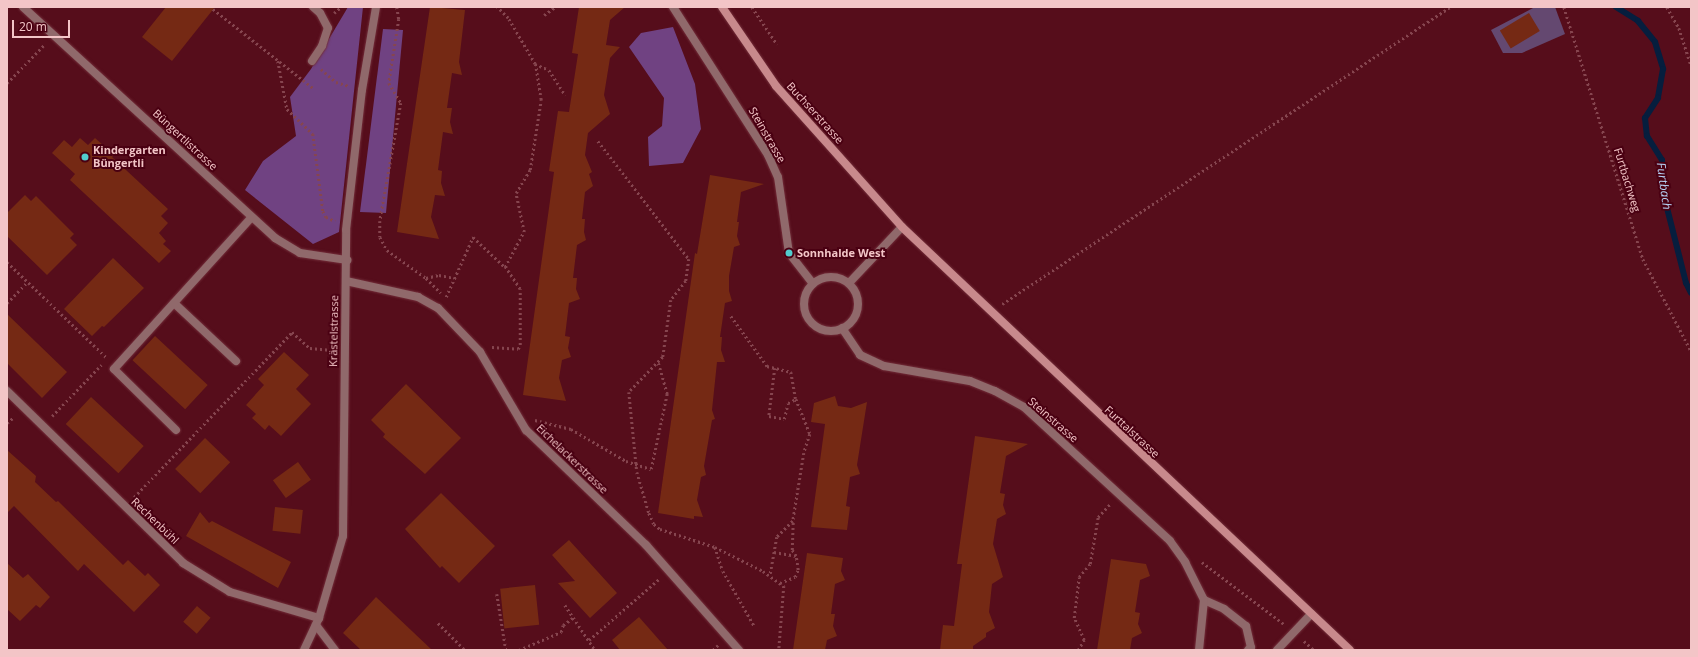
<!DOCTYPE html>
<meta charset="utf-8">
<style>
body{margin:0}
#map{position:relative;width:1698px;height:657px;overflow:hidden;background:#560d1b;font-family:"Open Sans",sans-serif}
div>[style]{position:absolute}
[style*='--x']{left:calc(var(--x)*1px);top:calc(var(--y)*1px);width:calc(var(--w)*1px);rotate:calc(var(--a)*1deg)}
.green>*{inset:0;background:#644870}
.forest>*{inset:0;background:#704282}
.stream>*{height:6px;margin:-3px;padding:0 3px;transform-origin:3px;border-radius:3px;background:#061e3e}
.building>*{inset:0;background:#752914;transform-origin:0 0}
.path>*{height:2.5px;margin-top:-1.25px;transform-origin:0;background:repeating-linear-gradient(90deg,#86454f 0 2px,transparent 0 5px)}
.roads{filter:drop-shadow(0 0 1px #722e3a) drop-shadow(0 0 1px #722e3a)}
.lane>*{height:8px;margin:-4px;padding:0 4px;transform-origin:4px;border-radius:4px;background:#90696b}
.street>*{height:8px;margin:-4px;padding:0 4px;transform-origin:4px;border-radius:4px;background:#90696b}
.street>.ring{margin:-4px;padding:0;box-sizing:content-box;background:none;border:8px solid #90696b;border-radius:50%}
.secondary>*{height:8px;margin:-4px;padding:0 4px;transform-origin:4px;border-radius:4px;background:#c8898c}
.dots>*{width:11px;height:11px;translate:-50% -50%;box-sizing:border-box;border:2px solid #4a0012;border-radius:50%}
span{translate:-50% -50%;white-space:nowrap;text-align:center;line-height:1.15;-webkit-text-stroke:4px #4a0012;paint-order:stroke}
.street-label{font-size:11px;color:#f3c5c7}
.poi-label{font-size:11px;color:#f3c5c7;font-weight:700}
.left{translate:0 -50%;text-align:left}
.water-label{font-size:12px;color:#b7d1f5;font-style:italic}
.frame{position:absolute;inset:0;border:8px solid #f3c5c7;pointer-events:none}
.scale{position:absolute;left:12px;top:20px;width:58px;height:18px;box-sizing:border-box;border:2px solid #f3c5c7;border-top:0;padding-left:5px;font-size:12px;line-height:14px;white-space:nowrap;color:#f3c5c7;-webkit-text-stroke:3px #4a0012;paint-order:stroke}
</style>
<div id="map">
<div class="green">
<div style="clip-path:polygon(1535px 7px,1555px 7px,1565px 34px,1522px 53px,1503px 53px,1491px 30px)"></div>
</div>
<div class="forest">
<div style="clip-path:polygon(348px 7px,363px 7px,339px 232px,313px 244px,245px 190px,263px 161px,296px 136px,290px 97px,311px 69px)"></div>
<div style="clip-path:polygon(673px 27px,695px 84px,701px 129px,683px 163px,649px 166px,648px 137px,662px 126px,664px 98px,629px 47px,641px 33px)"></div>
<div style="clip-path:polygon(383px 29px,403px 30px,386px 213px,360px 212px)"></div>
</div>
<div class="stream">
<div style="--x:1616;--y:7;--w:26;--a:32"></div>
<div style="--x:1638;--y:21;--w:27;--a:51"></div>
<div style="--x:1655;--y:42;--w:28;--a:73"></div>
<div style="--x:1663;--y:69;--w:29;--a:100"></div>
<div style="--x:1658;--y:98;--w:24;--a:123"></div>
<div style="--x:1645;--y:118;--w:18;--a:84"></div>
<div style="--x:1647;--y:136;--w:28;--a:58"></div>
<div style="--x:1662;--y:160;--w:32;--a:88"></div>
<div style="--x:1663;--y:192;--w:94;--a:75.8"></div>
<div style="--x:1686;--y:283;--w:11;--a:63"></div>
</div>
<div class="building">
<div style="clip-path:polygon(166px 7px,215px 7px,172px 61px,142px 37px)"></div>
<div style="clip-path:polygon(430px 7px,465px 10px,459px 62px,462px 75px,452px 73px,447px 108px,452px 108px,450px 122px,453px 134px,443px 132px,438px 170px,442px 171px,441px 183px,445px 196px,435px 195px,431px 217px,439px 239px,397px 232px)"></div>
<div style="clip-path:polygon(579px 7px,625px 7px,610px 20px,606px 45px,620px 47px,610px 58px,604px 95px,610px 114px,588px 133px,585px 155px,592px 172px,589px 174px,593px 186px,585px 192px,582px 219px,585px 219px,584px 232px,586px 240px,577px 245px,573px 278px,577px 278px,576px 289px,580px 299px,569px 303px,565px 336px,570px 337px,568px 348px,571px 357px,562px 360px,559px 378px,566px 401px,523px 395px,554px 172px,549px 171px,558px 111px,569px 112px,578px 54px,572px 53px)"></div>
<div style="left:1529px;top:13px;width:21px;height:34px;rotate:59deg"></div>
<div style="clip-path:polygon(80px 138px,88px 145px,95px 138px,114px 155px,112px 157px,168px 209px,161px 216px,168px 223px,159px 233px,166px 241px,163px 244px,171px 251px,159px 263px,70px 180px,75px 174px,52px 153px,64px 140px,72px 147px)"></div>
<div style="clip-path:polygon(710px 175px,764px 184px,741px 192px,737px 222px,739px 222px,737px 236px,740px 245px,734px 247px,729px 276px,729px 291px,732px 301px,725px 303px,720px 337px,722px 337px,721px 350px,725px 362px,717px 362px,712px 410px,715px 419px,712px 420px,704px 466px,706px 475px,701px 477px,697px 500px,703px 517px,694px 516px,694px 519px,658px 513px,695px 253px,697px 254px)"></div>
<div style="clip-path:polygon(25px 195px,31px 201px,36px 196px,74px 234px,70px 238px,77px 245px,47px 275px,7px 236px,7px 213px)"></div>
<div style="clip-path:polygon(113px 258px,144px 288px,104px 327px,102px 326px,92px 336px,64px 309px)"></div>
<div style="clip-path:polygon(7px 314px,67px 372px,42px 398px,7px 363px)"></div>
<div style="left:155px;top:336px;width:72px;height:33px;rotate:43deg"></div>
<div style="clip-path:polygon(284px 352px,309px 375px,296px 389px,311px 404px,281px 436px,269px 425px,265px 430px,252px 418px,256px 414px,246px 405px,264px 385px,258px 379px)"></div>
<div style="clip-path:polygon(406px 384px,461px 438px,425px 474px,383px 437px,385px 434px,371px 420px)"></div>
<div style="clip-path:polygon(835px 396px,838px 406px,851px 408px,867px 402px,857px 465px,860px 474px,850px 477px,846px 506px,850px 507px,847px 530px,811px 527px,825px 424px,811px 422px,814px 403px)"></div>
<div style="left:91px;top:397px;width:72px;height:37px;rotate:43deg"></div>
<div style="clip-path:polygon(975px 436px,1028px 444px,1006px 456px,1000px 493px,1005px 494px,1003px 505px,1006px 514px,997px 519px,993px 544px,1003px 577px,992px 584px,989px 612px,995px 628px,986px 633px,986px 637px,973px 646px,973px 650px,940px 650px,943px 625px,954px 626px,962px 564px,957px 564px)"></div>
<div style="left:205px;top:438px;width:35px;height:43px;rotate:44deg"></div>
<div style="clip-path:polygon(7px 450px,36px 476px,35px 482px,56px 502px,58px 501px,123px 565px,128px 560px,145px 576px,148px 573px,160px 585px,134px 612px,84px 564px,78px 571px,14px 506px,7px 513px)"></div>
<div style="left:298px;top:462px;width:22px;height:31px;rotate:54deg"></div>
<div style="clip-path:polygon(441px 493px,495px 546px,459px 583px,442px 566px,440px 568px,405px 529px)"></div>
<div style="left:275px;top:507px;width:28px;height:24px;rotate:6deg"></div>
<div style="clip-path:polygon(200px 512px,209px 523px,212px 521px,291px 562px,278px 588px,186px 536px)"></div>
<div style="clip-path:polygon(569px 540px,617px 593px,590px 618px,558px 583px,575px 581px,552px 555px)"></div>
<div style="clip-path:polygon(807px 553px,843px 558px,841px 571px,845px 580px,835px 584px,831px 614px,835px 614px,833px 626px,837px 636px,827px 640px,825px 650px,793px 650px)"></div>
<div style="clip-path:polygon(1111px 559px,1146px 564px,1150px 576px,1140px 580px,1135px 612px,1140px 613px,1138px 624px,1142px 633px,1132px 638px,1130px 650px,1097px 650px)"></div>
<div style="clip-path:polygon(7px 563px,23px 578px,28px 574px,50px 597px,40px 608px,36px 605px,20px 621px,7px 609px)"></div>
<div style="left:535px;top:585px;width:40px;height:35px;rotate:84deg"></div>
<div style="clip-path:polygon(376px 597px,432px 650px,361px 650px,343px 633px)"></div>
<div style="left:197px;top:606px;width:18px;height:21px;rotate:41deg"></div>
<div style="clip-path:polygon(639px 617px,668px 650px,620px 650px,612px 640px)"></div>
</div>
<div class="path">
<div style="--x:397;--y:7;--w:12;--a:81"></div>
<div style="--x:399;--y:19;--w:65;--a:98.9"></div>
<div style="--x:389;--y:83;--w:23;--a:59"></div>
<div style="--x:401;--y:103;--w:120;--a:100.1"></div>
<div style="--x:380;--y:221;--w:16;--a:90"></div>
<div style="--x:380;--y:237;--w:15;--a:62"></div>
<div style="--x:387;--y:250;--w:48;--a:35.7"></div>
<div style="--x:426;--y:278;--w:21;--a:45"></div>
<div style="--x:752;--y:7;--w:45;--a:56"></div>
<div style="--x:1564;--y:7;--w:264;--a:72.6"></div>
<div style="--x:1643;--y:259;--w:104;--a:62.4"></div>
<div style="--x:1667;--y:7;--w:24;--a:60"></div>
<div style="--x:1679;--y:28;--w:38;--a:72"></div>
<div style="--x:213;--y:9;--w:127;--a:38.3"></div>
<div style="--x:334;--y:13;--w:9;--a:-41"></div>
<div style="--x:544;--y:15;--w:14;--a:-36"></div>
<div style="--x:278;--y:61;--w:49;--a:79.4"></div>
<div style="--x:287;--y:109;--w:36;--a:44"></div>
<div style="--x:313;--y:134;--w:78;--a:82.6"></div>
<div style="--x:323;--y:211;--w:7;--a:63"></div>
<div style="--x:326;--y:217;--w:10;--a:24"></div>
<div style="--x:535;--y:64;--w:15;--a:23"></div>
<div style="--x:549;--y:70;--w:30;--a:57"></div>
<div style="--x:321;--y:69;--w:20;--a:41"></div>
<div style="--x:336;--y:82;--w:14;--a:17"></div>
<div style="--x:7;--y:83;--w:53;--a:-45.8"></div>
<div style="--x:598;--y:141;--w:149;--a:52.4"></div>
<div style="--x:689;--y:259;--w:22;--a:98"></div>
<div style="--x:686;--y:281;--w:24;--a:128"></div>
<div style="--x:671;--y:300;--w:58;--a:98"></div>
<div style="--x:663;--y:357;--w:49;--a:134.2"></div>
<div style="--x:629;--y:392;--w:80;--a:84.3"></div>
<div style="--x:637;--y:472;--w:43;--a:73.7"></div>
<div style="--x:649;--y:513;--w:12;--a:66"></div>
<div style="--x:654;--y:524;--w:8;--a:40"></div>
<div style="--x:660;--y:529;--w:58;--a:18.1"></div>
<div style="--x:715;--y:547;--w:54;--a:26.6"></div>
<div style="--x:763;--y:571;--w:26;--a:36"></div>
<div style="--x:784;--y:586;--w:64;--a:94.5"></div>
<div style="--x:7;--y:262;--w:139;--a:43.8"></div>
<div style="--x:426;--y:278;--w:13;--a:-13"></div>
<div style="--x:439;--y:275;--w:15;--a:11"></div>
<div style="--x:446;--y:297;--w:66;--a:-65.8"></div>
<div style="--x:473;--y:237;--w:44;--a:43.2"></div>
<div style="--x:505;--y:267;--w:40;--a:-62"></div>
<div style="--x:524;--y:232;--w:40;--a:-102"></div>
<div style="--x:516;--y:193;--w:27;--a:-59"></div>
<div style="--x:530;--y:170;--w:71;--a:-81.1"></div>
<div style="--x:541;--y:100;--w:36;--a:-99"></div>
<div style="--x:535;--y:64;--w:53;--a:-120.4"></div>
<div style="--x:508;--y:18;--w:16;--a:-135"></div>
<div style="--x:7;--y:303;--w:30;--a:-46"></div>
<div style="--x:1002;--y:304;--w:538;--a:-33.54"></div>
<div style="--x:731;--y:316;--w:62;--a:54.2"></div>
<div style="--x:767;--y:366;--w:25;--a:14"></div>
<div style="--x:791;--y:372;--w:27;--a:80"></div>
<div style="--x:796;--y:399;--w:38;--a:68"></div>
<div style="--x:810;--y:434;--w:20;--a:108"></div>
<div style="--x:804;--y:453;--w:69;--a:99.2"></div>
<div style="--x:793;--y:521;--w:23;--a:135"></div>
<div style="--x:777;--y:537;--w:40;--a:100"></div>
<div style="--x:492;--y:347;--w:26;--a:4"></div>
<div style="--x:518;--y:349;--w:4;--a:-63"></div>
<div style="--x:520;--y:345;--w:56;--a:-90"></div>
<div style="--x:520;--y:289;--w:27;--a:-124"></div>
<div style="--x:775;--y:368;--w:48;--a:97.1"></div>
<div style="--x:769;--y:416;--w:15;--a:11"></div>
<div style="--x:784;--y:419;--w:16;--a:-76"></div>
<div style="--x:788;--y:403;--w:9;--a:-27"></div>
<div style="--x:52;--y:416;--w:71;--a:-46.1"></div>
<div style="--x:535;--y:420;--w:37;--a:14"></div>
<div style="--x:571;--y:429;--w:64;--a:30.2"></div>
<div style="--x:626;--y:461;--w:26;--a:18"></div>
<div style="--x:651;--y:469;--w:77;--a:-78"></div>
<div style="--x:667;--y:394;--w:32;--a:-106"></div>
<div style="--x:7;--y:423;--w:9;--a:-41"></div>
<div style="--x:134;--y:497;--w:228;--a:-46.2"></div>
<div style="--x:292;--y:332;--w:24;--a:42"></div>
<div style="--x:310;--y:348;--w:22;--a:5"></div>
<div style="--x:715;--y:547;--w:25;--a:72"></div>
<div style="--x:723;--y:571;--w:64;--a:60.3"></div>
<div style="--x:774;--y:552;--w:22;--a:10"></div>
<div style="--x:1202;--y:562;--w:103;--a:37.1"></div>
<div style="--x:780;--y:583;--w:16;--a:-22"></div>
<div style="--x:795;--y:577;--w:8;--a:-67"></div>
<div style="--x:798;--y:570;--w:14;--a:-98"></div>
<div style="--x:796;--y:556;--w:7;--a:-124"></div>
<div style="--x:792;--y:550;--w:29;--a:-88"></div>
<div style="--x:497;--y:594;--w:57;--a:80.9"></div>
<div style="--x:565;--y:605;--w:54;--a:56.3"></div>
<div style="--x:438;--y:623;--w:38;--a:45"></div>
<div style="--x:589;--y:640;--w:93;--a:-41.1"></div>
<div style="--x:1304;--y:641;--w:13;--a:42"></div>
<div style="--x:519;--y:650;--w:46;--a:-23.2"></div>
<div style="--x:561;--y:632;--w:7;--a:-74"></div>
<div style="--x:563;--y:625;--w:14;--a:-36"></div>
<div style="--x:713;--y:650;--w:7;--a:-45"></div>
<div style="--x:1078;--y:650;--w:12;--a:-59"></div>
<div style="--x:1084;--y:640;--w:24;--a:-114"></div>
<div style="--x:1074;--y:618;--w:41;--a:-83"></div>
<div style="--x:1079;--y:577;--w:17;--a:-50"></div>
<div style="--x:1090;--y:564;--w:48;--a:-80.3"></div>
<div style="--x:1098;--y:517;--w:18;--a:-47"></div>
</div>
<div class="roads">
<div class="lane">
<div style="--x:174;--y:303;--w:85;--a:43.1"></div>
<div style="--x:176;--y:430;--w:87;--a:-135.5"></div>
<div style="--x:114;--y:369;--w:205;--a:-47.8"></div>
<div style="--x:1204;--y:600;--w:22;--a:24"></div>
<div style="--x:1224;--y:609;--w:28;--a:38"></div>
<div style="--x:1246;--y:626;--w:22;--a:77"></div>
<div style="--x:1251;--y:647;--w:4;--a:135"></div>
<div style="--x:316;--y:625;--w:31;--a:53"></div>
</div>
<div class="street">
<div style="--x:23;--y:7;--w:342;--a:42.5"></div>
<div style="--x:275;--y:238;--w:29;--a:31"></div>
<div style="--x:300;--y:253;--w:48;--a:8.5"></div>
<div style="--x:673;--y:7;--w:176;--a:57.3"></div>
<div style="--x:768;--y:155;--w:24;--a:66"></div>
<div style="--x:778;--y:177;--w:77;--a:81.8"></div>
<div style="--x:789;--y:253;--w:39;--a:52"></div>
<div style="--x:312;--y:61;--w:18;--a:-56"></div>
<div style="--x:322;--y:46;--w:19;--a:-72"></div>
<div style="--x:328;--y:28;--w:17;--a:-118"></div>
<div style="--x:320;--y:13;--w:9;--a:-139"></div>
<div class="ring" style="left:804px;top:277px;width:46px;height:46px"></div>
<div style="--x:346;--y:281;--w:74;--a:12.5"></div>
<div style="--x:418;--y:297;--w:23;--a:29"></div>
<div style="--x:438;--y:308;--w:61;--a:46.3"></div>
<div style="--x:480;--y:352;--w:91;--a:59.5"></div>
<div style="--x:526;--y:430;--w:166;--a:43.8"></div>
<div style="--x:646;--y:545;--w:140;--a:48.5"></div>
<div style="--x:849;--y:283;--w:77;--a:-46.6"></div>
<div style="--x:842;--y:328;--w:32;--a:56"></div>
<div style="--x:860;--y:355;--w:26;--a:25"></div>
<div style="--x:884;--y:366;--w:87;--a:9.9"></div>
<div style="--x:970;--y:381;--w:27;--a:22"></div>
<div style="--x:995;--y:391;--w:33;--a:29"></div>
<div style="--x:1024;--y:407;--w:198;--a:42.5"></div>
<div style="--x:1170;--y:541;--w:26;--a:54"></div>
<div style="--x:1185;--y:562;--w:42;--a:63.4"></div>
<div style="--x:1204;--y:600;--w:50;--a:95.7"></div>
<div style="--x:7;--y:391;--w:246;--a:44.3"></div>
<div style="--x:183;--y:563;--w:55;--a:31.7"></div>
<div style="--x:230;--y:592;--w:93;--a:16.3"></div>
<div style="--x:304;--y:650;--w:35;--a:-65"></div>
<div style="--x:319;--y:618;--w:85;--a:-73.7"></div>
<div style="--x:343;--y:536;--w:306;--a:-89.4"></div>
<div style="--x:346;--y:230;--w:141;--a:-83.5"></div>
<div style="--x:362;--y:90;--w:84;--a:-80.4"></div>
<div style="--x:1277;--y:650;--w:50;--a:-46.6"></div>
</div>
<div class="secondary">
<div style="--x:722;--y:7;--w:96;--a:55.6"></div>
<div style="--x:776;--y:86;--w:189;--a:48.2"></div>
<div style="--x:902;--y:227;--w:616;--a:43.36"></div>
</div>
</div>
<div class="dots">
<div style="left:85px;top:157px;background:#52cdce"></div>
<div style="left:789px;top:253px;background:#52cdce"></div>
</div>
<div class="street-label">
<span style="left:815px;top:113px;rotate:48deg">Buchserstrasse</span>
<span style="left:767px;top:135px;rotate:60deg">Steinstrasse</span>
<span style="left:185px;top:140px;rotate:43deg">Büngertlistrasse</span>
<span style="left:1627px;top:180px;rotate:73deg">Furtbachweg</span>
<span style="left:334px;top:331px;rotate:-89deg">Krästelstrasse</span>
<span style="left:1053px;top:420px;rotate:41deg">Steinstrasse</span>
<span style="left:1132px;top:432px;rotate:43deg">Furttalstrasse</span>
<span style="left:572px;top:459px;rotate:44deg">Eichelackerstrasse</span>
<span style="left:155px;top:521px;rotate:44deg">Rechenbühl</span>
</div>
<div class="poi-label">
<span class="left" style="left:93px;top:157px">Kindergarten<br>Büngertli</span>
<span class="left" style="left:797px;top:253px">Sonnhalde West</span>
</div>
<div class="water-label">
<span style="left:1664px;top:186px;rotate:82deg">Furtbach</span>
</div>
<div class="frame"></div>
<div class="scale">20 m</div>
</div>
